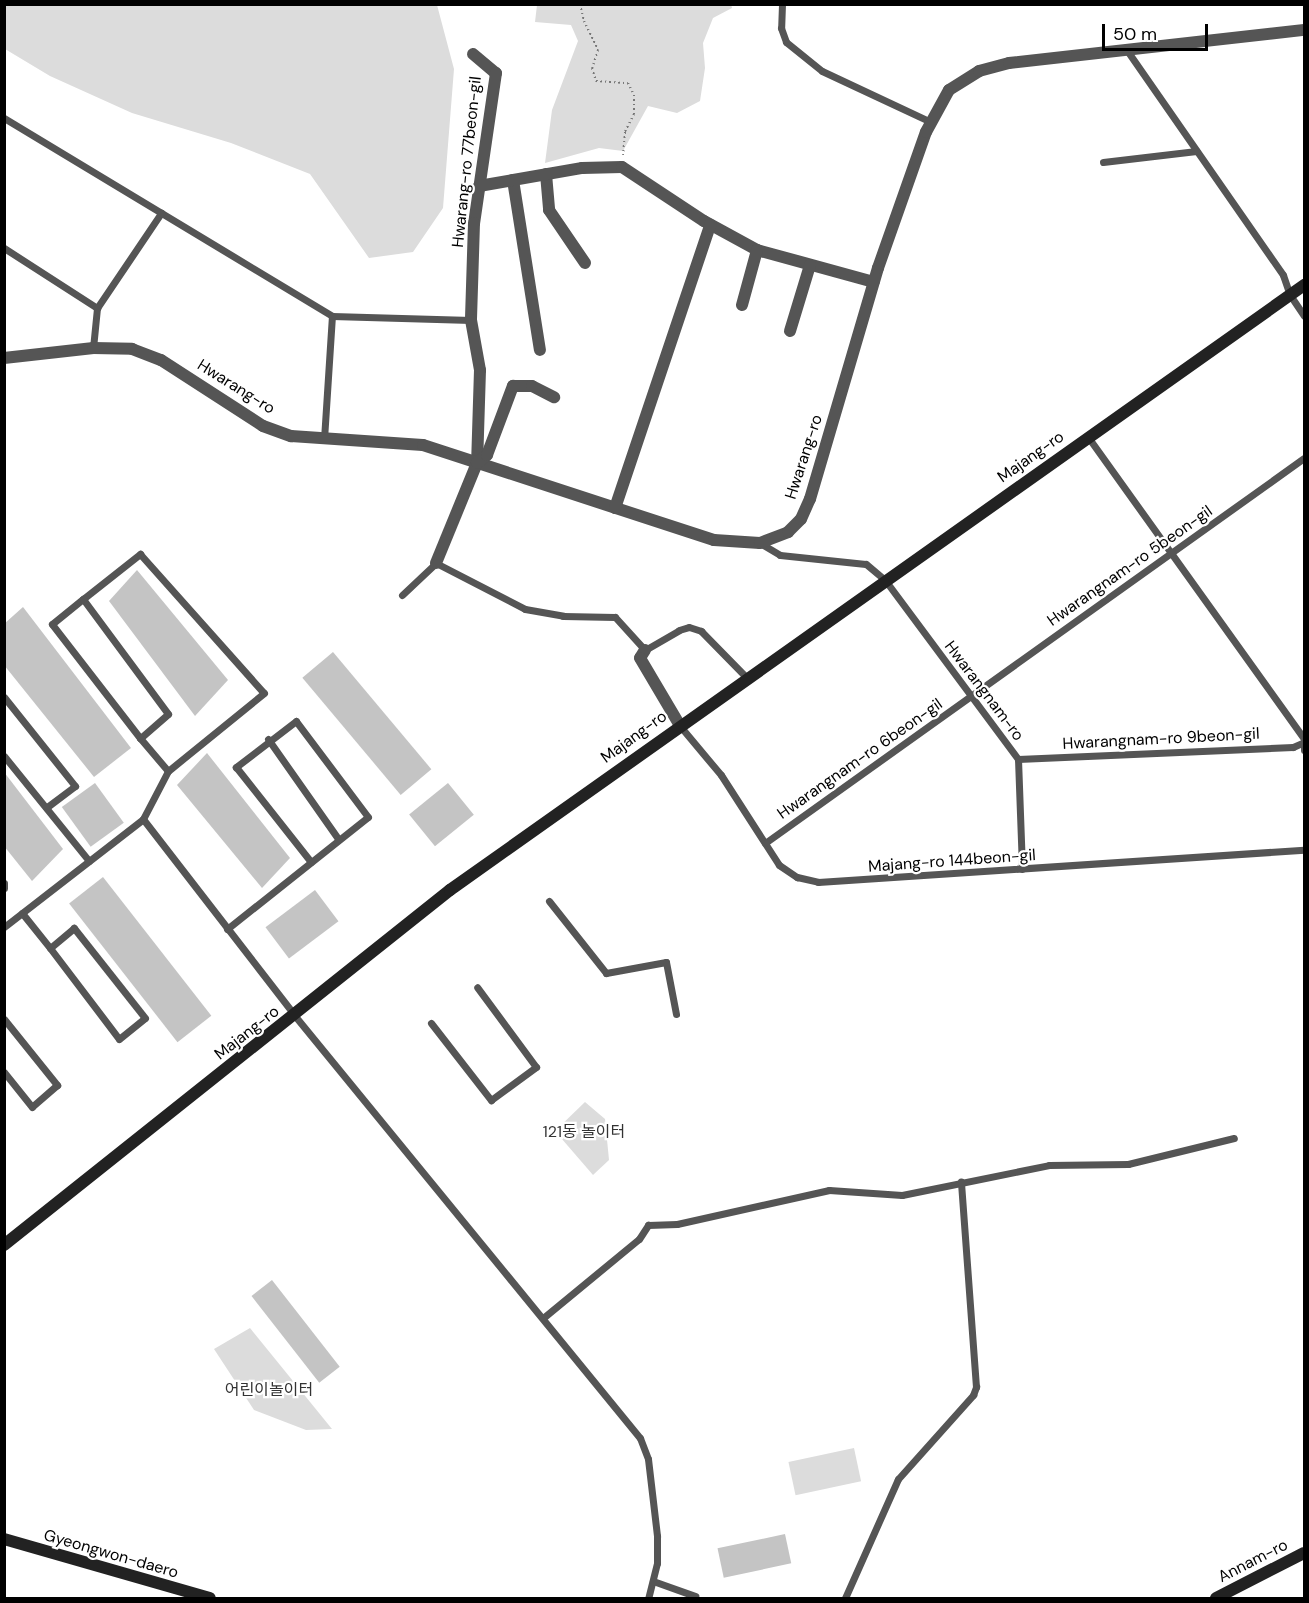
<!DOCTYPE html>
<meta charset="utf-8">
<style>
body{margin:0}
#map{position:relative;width:1309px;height:1603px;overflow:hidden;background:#fff;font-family:"DM Sans","Noto Sans KR",sans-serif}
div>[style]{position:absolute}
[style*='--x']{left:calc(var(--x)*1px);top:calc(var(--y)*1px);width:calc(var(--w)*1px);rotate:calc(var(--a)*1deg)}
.green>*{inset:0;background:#dcdcdc;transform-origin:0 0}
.building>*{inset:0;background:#c4c4c4;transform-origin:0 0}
.path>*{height:2px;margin-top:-1px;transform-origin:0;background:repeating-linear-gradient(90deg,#777 0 1.5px,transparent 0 4.5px)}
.service>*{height:7px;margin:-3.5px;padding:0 3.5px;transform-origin:3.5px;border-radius:3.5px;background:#555}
.minor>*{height:12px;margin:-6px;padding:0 6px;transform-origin:6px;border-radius:6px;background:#555}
.secondary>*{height:12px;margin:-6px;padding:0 6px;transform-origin:6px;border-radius:6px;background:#222}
span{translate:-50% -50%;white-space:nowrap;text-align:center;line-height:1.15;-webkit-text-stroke:4.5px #fff;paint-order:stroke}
.street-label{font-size:16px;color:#000}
.park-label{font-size:16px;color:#333}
.frame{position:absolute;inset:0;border:6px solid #000;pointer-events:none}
.scale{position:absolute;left:1102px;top:24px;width:106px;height:27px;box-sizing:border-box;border:3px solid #000;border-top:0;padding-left:8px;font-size:18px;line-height:21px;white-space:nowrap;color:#000;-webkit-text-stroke:4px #fff;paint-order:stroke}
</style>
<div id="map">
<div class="green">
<div style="clip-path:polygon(5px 4px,437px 5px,454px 69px,443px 208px,413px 252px,369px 258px,310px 174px,231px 143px,132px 113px,50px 76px,5px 49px)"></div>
<div style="clip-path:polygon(731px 4px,732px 8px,713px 18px,703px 43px,705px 68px,700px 101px,677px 113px,648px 106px,623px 151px,599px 148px,545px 163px,552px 110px,578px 41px,571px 25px,535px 22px,537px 5px)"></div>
<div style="clip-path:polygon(585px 1102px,605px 1119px,609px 1160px,593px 1175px,555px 1131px)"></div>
<div style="clip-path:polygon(250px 1328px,332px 1429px,306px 1430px,254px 1410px,214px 1349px)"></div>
<div style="left:854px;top:1448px;width:34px;height:67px;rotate:78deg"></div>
</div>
<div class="building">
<div style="clip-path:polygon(137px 570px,228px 680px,195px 716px,109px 601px)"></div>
<div style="clip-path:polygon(23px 607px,131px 748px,94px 777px,4px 665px,4px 624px)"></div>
<div style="left:333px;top:652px;width:153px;height:40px;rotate:50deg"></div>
<div style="clip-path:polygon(207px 753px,290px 858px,262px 888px,177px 785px)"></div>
<div style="clip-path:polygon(4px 772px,63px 849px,32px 881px,4px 846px)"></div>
<div style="left:95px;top:783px;width:49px;height:41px;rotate:54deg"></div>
<div style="left:448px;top:783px;width:41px;height:50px;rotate:51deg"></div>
<div style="left:103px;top:877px;width:176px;height:43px;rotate:52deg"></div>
<div style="left:315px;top:890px;width:39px;height:62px;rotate:53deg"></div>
<div style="left:272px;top:1280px;width:110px;height:26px;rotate:52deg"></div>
<div style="left:785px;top:1534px;width:30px;height:69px;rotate:78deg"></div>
</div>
<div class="path">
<div style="--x:580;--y:4;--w:17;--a:77"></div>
<div style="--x:584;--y:21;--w:32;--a:64"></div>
<div style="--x:598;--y:50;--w:19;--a:108"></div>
<div style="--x:592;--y:68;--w:14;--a:73"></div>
<div style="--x:596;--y:81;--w:32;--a:4"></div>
<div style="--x:628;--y:83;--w:13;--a:63"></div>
<div style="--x:634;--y:95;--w:19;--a:90"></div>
<div style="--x:634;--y:114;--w:20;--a:117"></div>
<div style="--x:625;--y:132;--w:23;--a:95"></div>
</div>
<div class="service">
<div style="--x:782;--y:4;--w:24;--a:92"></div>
<div style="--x:781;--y:28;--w:15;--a:70"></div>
<div style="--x:786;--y:42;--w:46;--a:38.9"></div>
<div style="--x:822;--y:71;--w:120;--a:25.1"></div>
<div style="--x:1126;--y:49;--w:275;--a:55.2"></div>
<div style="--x:1283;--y:275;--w:21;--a:71"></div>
<div style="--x:1290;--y:295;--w:25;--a:56"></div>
<div style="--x:4;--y:118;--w:383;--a:31.1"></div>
<div style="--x:332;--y:316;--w:139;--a:1.6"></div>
<div style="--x:1103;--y:162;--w:94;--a:-6.7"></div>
<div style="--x:4;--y:248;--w:111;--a:32.8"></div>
<div style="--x:97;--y:308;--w:40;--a:95.7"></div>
<div style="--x:97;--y:308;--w:115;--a:-56"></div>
<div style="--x:1088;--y:437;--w:371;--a:54.4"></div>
<div style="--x:1304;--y:739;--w:11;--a:90"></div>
<div style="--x:324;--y:439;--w:123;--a:-86.3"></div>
<div style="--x:760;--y:543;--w:23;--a:31"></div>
<div style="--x:780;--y:555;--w:86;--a:6"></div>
<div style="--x:866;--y:564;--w:25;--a:40"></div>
<div style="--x:885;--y:580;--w:223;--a:53.4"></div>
<div style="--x:1018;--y:759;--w:110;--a:87.9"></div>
<div style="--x:402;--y:595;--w:47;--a:-43.3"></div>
<div style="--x:436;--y:563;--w:100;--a:27.3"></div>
<div style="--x:525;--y:609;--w:39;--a:10"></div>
<div style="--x:563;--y:616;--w:52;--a:1.1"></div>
<div style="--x:615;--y:617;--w:45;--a:47.7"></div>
<div style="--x:645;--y:650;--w:39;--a:-30"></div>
<div style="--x:679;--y:630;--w:10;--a:-17"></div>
<div style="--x:689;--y:627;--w:13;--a:18"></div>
<div style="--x:701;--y:631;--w:64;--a:45.6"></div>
<div style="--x:83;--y:599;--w:143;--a:53.5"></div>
<div style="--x:168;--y:714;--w:37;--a:139"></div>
<div style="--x:140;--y:738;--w:144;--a:-127.7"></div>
<div style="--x:52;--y:624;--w:40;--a:-39"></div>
<div style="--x:83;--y:599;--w:73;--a:-38.3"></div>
<div style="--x:140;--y:554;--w:186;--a:48.3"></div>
<div style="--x:264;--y:693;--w:124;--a:140.9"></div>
<div style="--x:168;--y:771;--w:54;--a:117.5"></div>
<div style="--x:4;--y:697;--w:114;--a:51.4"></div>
<div style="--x:75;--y:786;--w:36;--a:143"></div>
<div style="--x:680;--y:726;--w:64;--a:50.1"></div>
<div style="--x:721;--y:775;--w:107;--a:57.2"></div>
<div style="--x:779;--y:865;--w:22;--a:34"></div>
<div style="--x:797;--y:877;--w:22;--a:13"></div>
<div style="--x:818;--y:882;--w:487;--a:-3.8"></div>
<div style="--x:140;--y:738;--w:43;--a:49.7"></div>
<div style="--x:268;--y:739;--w:123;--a:54.9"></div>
<div style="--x:4;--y:756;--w:135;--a:51"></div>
<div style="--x:1018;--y:759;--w:275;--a:-2.5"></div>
<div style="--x:1293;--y:747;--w:12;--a:-24"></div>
<div style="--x:765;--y:843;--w:662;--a:-35.54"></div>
<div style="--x:4;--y:883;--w:5;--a:90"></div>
<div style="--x:549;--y:901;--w:92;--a:51.6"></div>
<div style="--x:606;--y:973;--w:61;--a:-10.4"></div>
<div style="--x:666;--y:962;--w:53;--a:79.1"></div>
<div style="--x:22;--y:913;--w:45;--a:51.3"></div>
<div style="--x:50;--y:948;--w:114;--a:52.8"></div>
<div style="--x:119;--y:1039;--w:33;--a:-39"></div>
<div style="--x:145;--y:1018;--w:115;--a:-128.3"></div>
<div style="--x:74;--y:928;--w:31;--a:140"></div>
<div style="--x:4;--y:927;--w:176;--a:-37.8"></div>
<div style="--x:143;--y:819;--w:249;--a:52.3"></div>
<div style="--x:295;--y:1016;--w:545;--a:50.73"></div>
<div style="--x:640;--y:1438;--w:22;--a:69"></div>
<div style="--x:648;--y:1459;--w:78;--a:83.3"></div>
<div style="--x:657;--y:1536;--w:27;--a:90"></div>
<div style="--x:657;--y:1563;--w:36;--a:104"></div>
<div style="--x:227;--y:929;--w:180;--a:-38.5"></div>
<div style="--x:368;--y:817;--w:120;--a:-126.9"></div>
<div style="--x:296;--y:721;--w:76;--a:142.5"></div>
<div style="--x:236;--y:767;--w:121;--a:51.7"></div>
<div style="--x:4;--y:1019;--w:85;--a:51.2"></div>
<div style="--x:57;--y:1085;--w:33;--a:139"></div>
<div style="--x:32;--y:1107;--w:45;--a:-128.7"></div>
<div style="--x:431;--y:1023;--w:98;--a:52.1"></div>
<div style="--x:491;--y:1100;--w:56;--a:-36.3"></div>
<div style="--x:536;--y:1067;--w:99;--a:-126.4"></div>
<div style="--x:543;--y:1318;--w:124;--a:-39.5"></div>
<div style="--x:639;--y:1239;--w:17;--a:-57"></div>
<div style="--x:648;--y:1225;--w:29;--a:-2"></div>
<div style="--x:677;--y:1224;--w:156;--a:-12.6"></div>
<div style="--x:829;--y:1190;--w:73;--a:3.9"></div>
<div style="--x:902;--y:1195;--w:150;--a:-11.5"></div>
<div style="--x:1049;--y:1165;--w:79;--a:-0.7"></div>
<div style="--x:1128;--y:1164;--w:109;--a:-13.8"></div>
<div style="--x:653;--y:1581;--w:45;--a:19.7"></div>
<div style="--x:845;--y:1598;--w:130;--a:-66"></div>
<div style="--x:898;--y:1479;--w:113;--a:-48.2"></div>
<div style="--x:973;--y:1395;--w:9;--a:-69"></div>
<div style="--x:976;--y:1387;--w:206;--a:-94.2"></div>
</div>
<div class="minor">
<div style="--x:473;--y:54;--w:30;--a:40"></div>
<div style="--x:496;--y:73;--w:152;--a:98.3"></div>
<div style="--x:474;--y:223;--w:97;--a:91.8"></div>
<div style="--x:471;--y:320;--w:51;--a:79.8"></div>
<div style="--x:480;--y:370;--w:93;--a:91.8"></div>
<div style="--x:546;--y:174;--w:36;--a:85"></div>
<div style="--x:549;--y:210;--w:64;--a:55.8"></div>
<div style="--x:513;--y:180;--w:172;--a:81"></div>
<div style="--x:479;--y:186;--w:105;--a:-9.9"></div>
<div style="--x:582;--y:168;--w:40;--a:-1.4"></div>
<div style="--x:622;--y:167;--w:98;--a:33.4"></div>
<div style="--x:704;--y:221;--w:60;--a:28.7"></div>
<div style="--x:757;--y:250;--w:121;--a:15.3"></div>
<div style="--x:742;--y:305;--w:57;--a:-74.7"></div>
<div style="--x:790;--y:331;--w:69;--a:-73.1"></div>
<div style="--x:4;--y:358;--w:90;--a:-6.4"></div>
<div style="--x:93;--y:348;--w:39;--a:1"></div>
<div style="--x:132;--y:349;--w:31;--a:21"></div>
<div style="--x:161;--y:360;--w:121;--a:32.9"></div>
<div style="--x:263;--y:426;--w:30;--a:20"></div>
<div style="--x:291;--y:436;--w:132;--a:3.9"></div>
<div style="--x:423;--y:445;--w:306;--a:18.1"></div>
<div style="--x:714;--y:540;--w:46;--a:3.7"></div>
<div style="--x:760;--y:543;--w:30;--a:-21"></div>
<div style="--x:788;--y:532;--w:18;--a:-45"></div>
<div style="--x:801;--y:519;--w:22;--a:-66"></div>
<div style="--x:810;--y:499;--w:241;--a:-73.6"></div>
<div style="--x:878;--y:268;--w:144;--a:-70.6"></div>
<div style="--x:926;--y:132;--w:48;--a:-61.3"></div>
<div style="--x:949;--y:90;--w:36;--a:-32"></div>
<div style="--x:979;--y:71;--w:31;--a:-15"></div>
<div style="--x:1009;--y:63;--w:297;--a:-6.4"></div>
<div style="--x:615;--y:508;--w:299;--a:-71.4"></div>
<div style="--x:436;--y:563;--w:108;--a:-67.7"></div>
<div style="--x:477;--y:463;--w:13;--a:-39"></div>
<div style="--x:487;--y:455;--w:74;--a:-69.4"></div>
<div style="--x:513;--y:386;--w:19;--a:0"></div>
<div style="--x:532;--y:386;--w:25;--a:27"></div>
<div style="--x:645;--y:650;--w:9;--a:122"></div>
<div style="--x:640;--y:658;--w:77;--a:59.4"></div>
</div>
<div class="secondary">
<div style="--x:4;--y:1245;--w:570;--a:-38.52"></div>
<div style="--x:450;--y:890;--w:1047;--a:-35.31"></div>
<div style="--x:4;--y:1539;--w:214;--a:16"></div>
<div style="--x:1216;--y:1598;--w:99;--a:-27.1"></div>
</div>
<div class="street-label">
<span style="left:467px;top:162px;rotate:-84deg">Hwarang-ro 77beon-gil</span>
<span style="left:236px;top:387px;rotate:32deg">Hwarang-ro</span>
<span style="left:804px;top:457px;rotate:-72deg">Hwarang-ro</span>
<span style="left:1031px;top:457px;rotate:-35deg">Majang-ro</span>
<span style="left:1130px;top:566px;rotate:-35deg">Hwarangnam-ro 5beon-gil</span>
<span style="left:984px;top:691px;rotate:53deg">Hwarangnam-ro</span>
<span style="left:634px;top:737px;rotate:-36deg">Majang-ro</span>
<span style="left:1161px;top:739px;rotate:-3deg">Hwarangnam-ro 9beon-gil</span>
<span style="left:860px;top:759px;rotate:-35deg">Hwarangnam-ro 6beon-gil</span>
<span style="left:952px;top:861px;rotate:-4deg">Majang-ro 144beon-gil</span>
<span style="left:247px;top:1033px;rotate:-38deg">Majang-ro</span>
<span style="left:111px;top:1554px;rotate:16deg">Gyeongwon-daero</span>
<span style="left:1253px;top:1561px;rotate:-27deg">Annam-ro</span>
</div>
<div class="park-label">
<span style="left:584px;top:1132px">121동 놀이터</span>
<span style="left:269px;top:1390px">어린이놀이터</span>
</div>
<div class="frame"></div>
<div class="scale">50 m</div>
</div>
